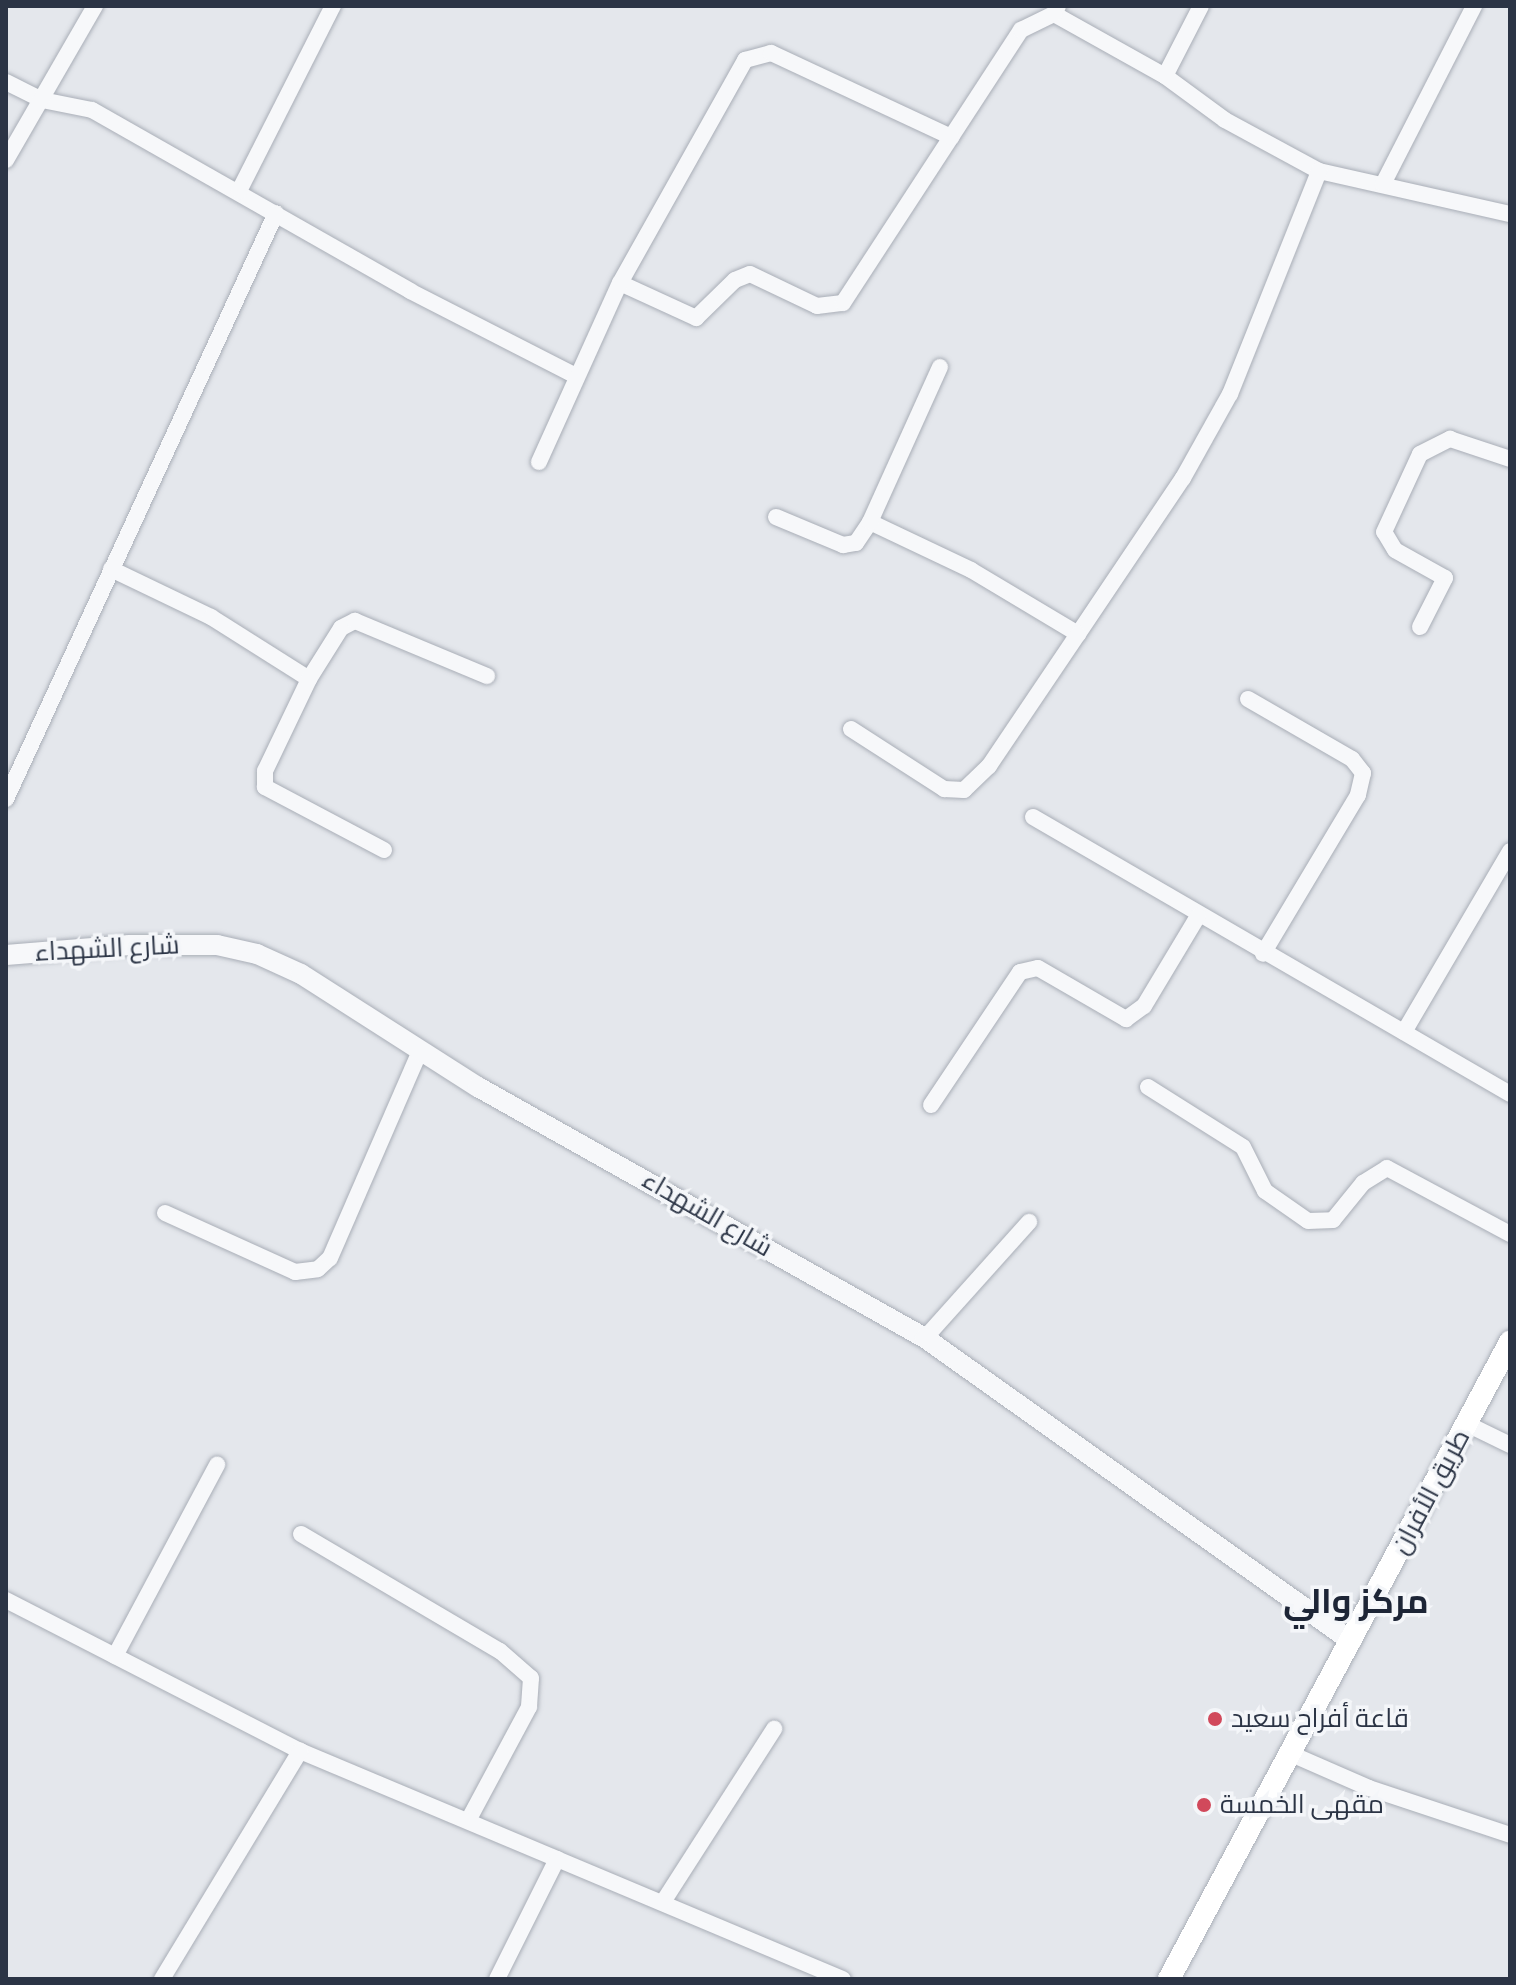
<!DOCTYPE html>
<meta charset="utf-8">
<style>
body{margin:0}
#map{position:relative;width:1516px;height:1985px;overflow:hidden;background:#e4e7ec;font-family:Cabin,Cairo,sans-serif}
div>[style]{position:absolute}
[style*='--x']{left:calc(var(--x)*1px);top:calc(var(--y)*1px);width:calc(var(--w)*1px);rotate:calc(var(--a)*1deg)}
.roads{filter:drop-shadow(0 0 2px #a9aeb7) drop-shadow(0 0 2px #a9aeb7)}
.minor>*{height:16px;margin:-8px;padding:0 8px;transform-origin:8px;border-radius:8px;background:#f7f8fa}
.tertiary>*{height:20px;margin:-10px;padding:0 10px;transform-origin:10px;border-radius:10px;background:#f7f8fa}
.secondary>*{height:22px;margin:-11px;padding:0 11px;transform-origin:11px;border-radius:11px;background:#fff}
.dots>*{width:22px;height:22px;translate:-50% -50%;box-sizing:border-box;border:4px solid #f4f6f9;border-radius:50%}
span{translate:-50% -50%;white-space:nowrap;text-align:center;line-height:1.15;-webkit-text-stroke:7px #f4f6f9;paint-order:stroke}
.street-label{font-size:26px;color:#2b3445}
.poi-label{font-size:26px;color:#2b3445}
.left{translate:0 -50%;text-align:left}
.district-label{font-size:34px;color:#1d2536;font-weight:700}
.frame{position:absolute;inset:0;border:8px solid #2b3445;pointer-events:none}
</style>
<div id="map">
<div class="roads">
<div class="minor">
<div style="--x:1058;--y:6;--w:9;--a:117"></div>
<div style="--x:1054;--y:14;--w:127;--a:29.2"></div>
<div style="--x:1165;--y:76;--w:79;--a:-62.8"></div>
<div style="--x:1165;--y:76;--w:74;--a:36.3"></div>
<div style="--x:1225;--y:120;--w:107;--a:28.5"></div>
<div style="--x:1319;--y:171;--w:196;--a:12.7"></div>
<div style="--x:6;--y:82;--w:40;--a:26.6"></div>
<div style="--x:42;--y:100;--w:51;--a:11.3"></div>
<div style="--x:92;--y:110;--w:366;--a:29.6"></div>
<div style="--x:410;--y:291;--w:184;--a:27.1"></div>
<div style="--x:6;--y:160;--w:178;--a:-60"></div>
<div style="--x:1383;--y:184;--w:200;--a:-62.9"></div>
<div style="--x:239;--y:191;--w:208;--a:-63.1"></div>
<div style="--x:620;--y:283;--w:84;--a:24.7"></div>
<div style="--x:696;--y:318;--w:54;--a:-44.3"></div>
<div style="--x:735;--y:280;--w:16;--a:-22"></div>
<div style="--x:750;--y:274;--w:74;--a:25.5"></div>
<div style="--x:817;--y:306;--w:26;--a:-7"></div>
<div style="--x:843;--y:303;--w:326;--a:-56.9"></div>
<div style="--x:1021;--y:30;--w:37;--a:-26"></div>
<div style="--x:539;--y:462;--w:196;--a:-65.7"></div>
<div style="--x:620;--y:283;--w:256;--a:-60.7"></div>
<div style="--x:745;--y:60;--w:27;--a:-15"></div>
<div style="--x:771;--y:53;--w:199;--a:25"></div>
<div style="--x:776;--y:517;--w:73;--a:22.7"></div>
<div style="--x:843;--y:545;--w:13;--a:-9"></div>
<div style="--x:856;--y:543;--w:25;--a:-56"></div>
<div style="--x:870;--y:522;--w:112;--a:25.4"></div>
<div style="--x:971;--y:570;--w:125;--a:30.9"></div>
<div style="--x:1078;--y:634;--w:188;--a:-56.1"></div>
<div style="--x:1183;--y:478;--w:96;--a:-60.8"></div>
<div style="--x:1230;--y:394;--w:240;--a:-68.2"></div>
<div style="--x:870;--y:522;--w:170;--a:-65.7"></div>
<div style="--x:111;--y:569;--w:111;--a:25.6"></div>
<div style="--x:211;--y:617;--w:116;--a:32.3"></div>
<div style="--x:1420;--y:627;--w:55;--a:-63"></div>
<div style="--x:1445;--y:578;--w:57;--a:-150.8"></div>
<div style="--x:1395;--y:550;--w:21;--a:-121"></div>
<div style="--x:1384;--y:532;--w:86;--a:-65.2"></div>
<div style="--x:1420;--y:454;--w:34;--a:-27"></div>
<div style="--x:1450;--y:439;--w:63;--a:18.4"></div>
<div style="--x:1248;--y:699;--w:120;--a:30"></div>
<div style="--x:1352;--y:759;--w:18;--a:52"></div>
<div style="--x:1363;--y:773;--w:23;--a:103"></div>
<div style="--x:1358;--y:795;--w:185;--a:120.9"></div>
<div style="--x:851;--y:729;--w:111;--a:32.8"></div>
<div style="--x:944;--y:789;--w:20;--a:3"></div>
<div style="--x:964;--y:790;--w:35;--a:-44"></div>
<div style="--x:989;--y:766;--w:159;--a:-56"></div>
<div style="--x:6;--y:799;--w:645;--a:-65.26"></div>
<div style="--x:1033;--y:817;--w:552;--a:30.14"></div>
<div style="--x:384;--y:850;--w:135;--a:-152.1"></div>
<div style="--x:265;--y:787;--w:16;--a:-90"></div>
<div style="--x:265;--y:771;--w:102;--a:-64.4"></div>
<div style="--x:309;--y:679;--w:60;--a:-57.9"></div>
<div style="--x:341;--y:628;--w:16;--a:-27"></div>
<div style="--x:355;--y:621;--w:143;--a:22.6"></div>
<div style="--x:1404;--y:1032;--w:210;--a:-59.6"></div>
<div style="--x:1148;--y:1087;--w:112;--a:32.3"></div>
<div style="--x:1243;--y:1147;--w:49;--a:63.4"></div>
<div style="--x:1265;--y:1191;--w:52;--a:34.9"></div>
<div style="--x:1308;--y:1221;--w:25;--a:-2"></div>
<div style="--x:1333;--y:1220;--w:48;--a:-51"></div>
<div style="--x:1363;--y:1183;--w:28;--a:-32"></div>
<div style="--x:1387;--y:1168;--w:140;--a:28.2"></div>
<div style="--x:931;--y:1105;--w:160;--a:-56.2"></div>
<div style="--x:1020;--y:972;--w:18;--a:-13"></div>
<div style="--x:1038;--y:968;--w:102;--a:30.1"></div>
<div style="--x:1126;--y:1019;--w:22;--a:-36"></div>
<div style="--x:1144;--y:1006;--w:105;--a:-59"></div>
<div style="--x:165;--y:1213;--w:143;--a:24.4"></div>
<div style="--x:295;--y:1272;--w:23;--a:-7"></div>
<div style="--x:318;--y:1269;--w:16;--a:-43"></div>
<div style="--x:330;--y:1258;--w:226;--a:-66.5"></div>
<div style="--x:925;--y:1338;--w:156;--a:-48.1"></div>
<div style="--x:1467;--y:1424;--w:48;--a:26"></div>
<div style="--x:301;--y:1534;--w:231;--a:30.5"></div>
<div style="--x:500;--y:1651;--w:41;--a:41.1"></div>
<div style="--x:531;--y:1678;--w:29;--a:94"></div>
<div style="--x:529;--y:1707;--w:129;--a:118.2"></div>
<div style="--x:6;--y:1600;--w:331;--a:27.2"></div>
<div style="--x:300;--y:1751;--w:279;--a:22.8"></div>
<div style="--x:115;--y:1656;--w:217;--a:-61.9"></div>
<div style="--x:1289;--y:1753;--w:87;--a:23.6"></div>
<div style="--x:1369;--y:1788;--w:149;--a:18.4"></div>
<div style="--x:663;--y:1902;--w:206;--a:-57.3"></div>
<div style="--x:162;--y:1979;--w:267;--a:-58.8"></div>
<div style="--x:497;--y:1979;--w:134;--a:-63.4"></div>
<div style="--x:557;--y:1859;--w:310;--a:22.8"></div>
</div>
<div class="tertiary">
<div style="--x:6;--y:955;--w:124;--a:-4.6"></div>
<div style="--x:130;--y:945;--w:87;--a:0"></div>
<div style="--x:217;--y:945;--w:41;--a:12.7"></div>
<div style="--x:257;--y:954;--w:48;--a:24.4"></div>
<div style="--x:301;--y:974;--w:210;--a:32.6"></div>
<div style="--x:478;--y:1087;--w:513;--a:29.32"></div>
<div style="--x:925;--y:1338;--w:523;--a:35.42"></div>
</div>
<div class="secondary">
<div style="--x:1169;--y:1979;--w:723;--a:-61.84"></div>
</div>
</div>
<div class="dots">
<div style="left:1215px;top:1719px;background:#d1495b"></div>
<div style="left:1204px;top:1805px;background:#d1495b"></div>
</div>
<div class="street-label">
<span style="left:107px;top:949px;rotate:-3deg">شارع الشهداء</span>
<span style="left:707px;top:1214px;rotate:30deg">شارع الشهداء</span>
<span style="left:1431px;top:1492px;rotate:-62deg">طريق الأفران</span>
</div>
<div class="poi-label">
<span class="left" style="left:1231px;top:1719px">قاعة أفراح سعيد</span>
<span class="left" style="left:1220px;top:1805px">مقهى الخمسة</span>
</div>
<div class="district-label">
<span style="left:1356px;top:1602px">مركز والي</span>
</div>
<div class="frame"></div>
</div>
